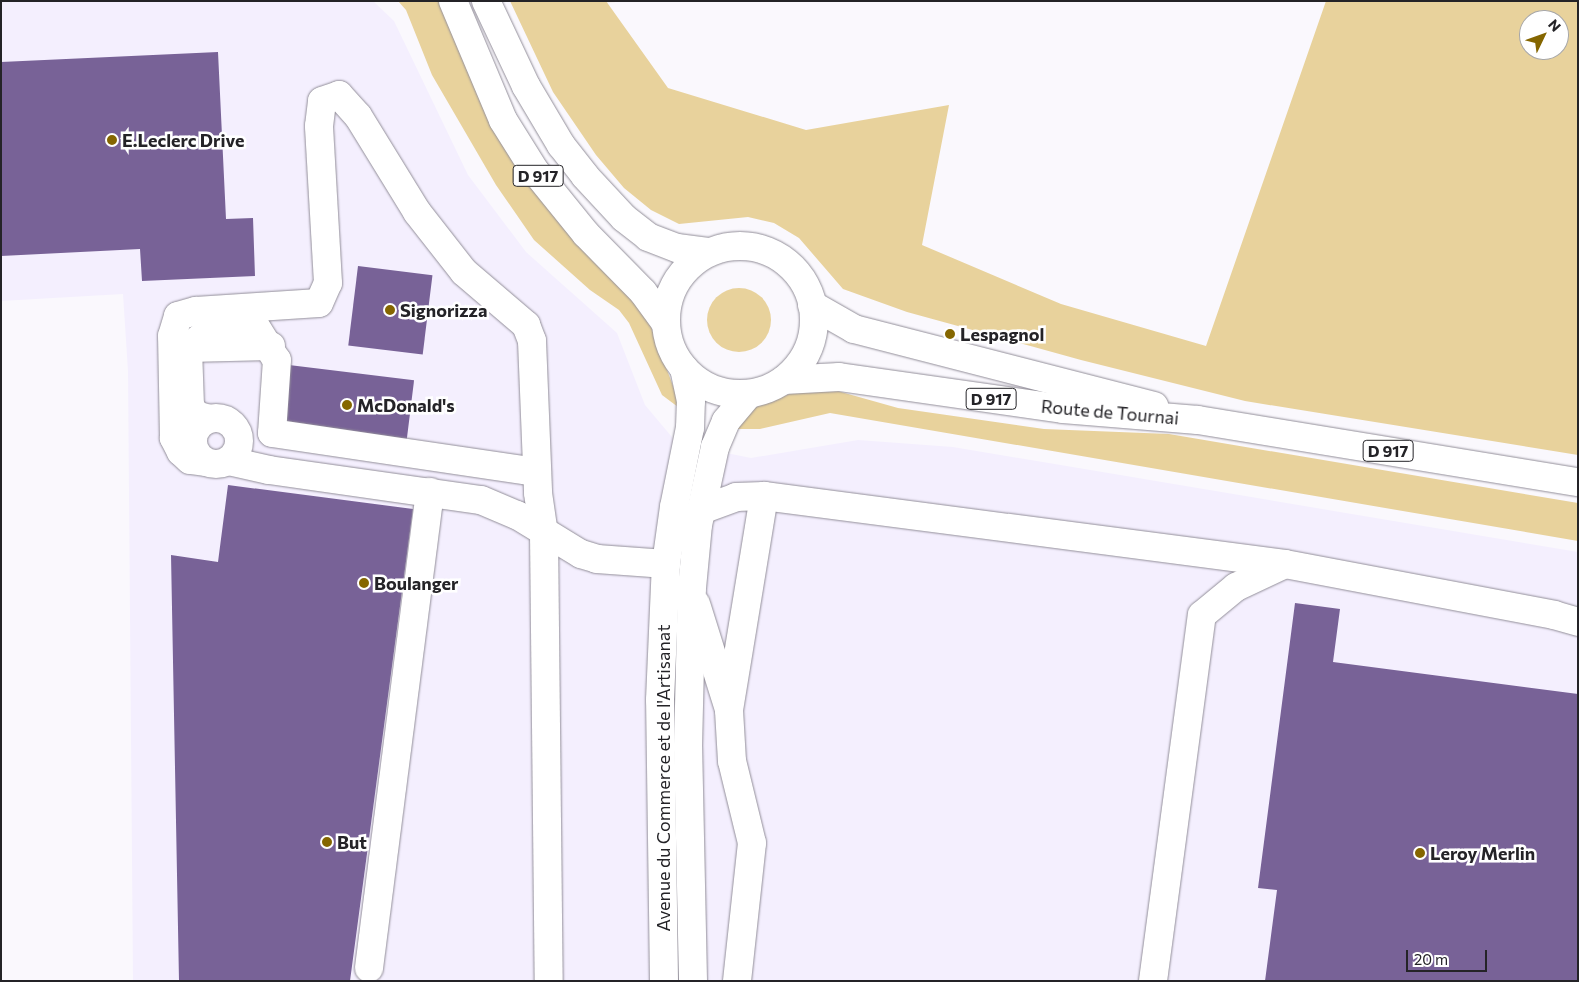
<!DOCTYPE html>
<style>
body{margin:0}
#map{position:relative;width:1579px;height:982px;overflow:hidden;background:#faf8fd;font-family:Commissioner,sans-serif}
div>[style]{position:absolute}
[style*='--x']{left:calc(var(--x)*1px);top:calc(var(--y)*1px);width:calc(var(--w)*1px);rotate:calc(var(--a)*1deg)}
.built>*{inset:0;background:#f4effe}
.green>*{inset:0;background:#e8d29c}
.round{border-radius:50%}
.building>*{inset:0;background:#786297;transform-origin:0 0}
.roads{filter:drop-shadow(0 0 1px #928e99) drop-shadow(0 0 1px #928e99)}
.minor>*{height:28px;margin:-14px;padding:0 14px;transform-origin:14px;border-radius:14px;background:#fff}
.minor>.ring{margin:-14px;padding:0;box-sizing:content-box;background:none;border:28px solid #fff;border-radius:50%}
.major>*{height:28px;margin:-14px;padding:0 14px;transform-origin:14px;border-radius:14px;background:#fff}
.major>.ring{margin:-14px;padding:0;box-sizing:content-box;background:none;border:28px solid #fff;border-radius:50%}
.dots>*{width:14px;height:14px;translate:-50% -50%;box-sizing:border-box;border:2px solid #fff;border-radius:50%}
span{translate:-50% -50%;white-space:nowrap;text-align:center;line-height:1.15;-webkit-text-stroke:5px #fff;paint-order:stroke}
.shield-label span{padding:1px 4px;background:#fff;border:1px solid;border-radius:4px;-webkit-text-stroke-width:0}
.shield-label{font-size:16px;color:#242327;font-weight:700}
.poi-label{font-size:18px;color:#242327;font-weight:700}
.left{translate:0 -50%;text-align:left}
.street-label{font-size:18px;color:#242327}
.frame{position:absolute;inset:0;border:2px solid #242327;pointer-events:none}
.north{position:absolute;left:1519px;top:10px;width:50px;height:50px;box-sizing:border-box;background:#fff;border:1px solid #a7a7a9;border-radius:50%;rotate:48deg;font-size:14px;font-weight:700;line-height:20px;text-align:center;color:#242327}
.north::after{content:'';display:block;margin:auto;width:18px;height:22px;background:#856600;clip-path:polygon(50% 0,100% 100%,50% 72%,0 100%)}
.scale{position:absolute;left:1406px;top:950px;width:81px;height:22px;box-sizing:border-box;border:2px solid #242327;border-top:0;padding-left:6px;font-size:15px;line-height:18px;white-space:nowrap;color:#242327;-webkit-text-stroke:4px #fff;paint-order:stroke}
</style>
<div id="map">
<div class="built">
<div style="clip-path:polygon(1px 1px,373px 1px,394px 21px,468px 175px,526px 252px,617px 333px,645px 405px,677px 443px,751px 458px,858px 440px,953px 447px,1578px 552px,1578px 981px,133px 981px,128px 371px,123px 294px,1px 301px)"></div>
</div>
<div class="green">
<div style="clip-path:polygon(398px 1px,440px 1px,490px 116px,641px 300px,682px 410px,662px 395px,629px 323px,619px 310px,590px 290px,534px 240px,496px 185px,432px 75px,406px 10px)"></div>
<div style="clip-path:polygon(evenodd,510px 1px,606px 1px,668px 88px,806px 130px,949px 105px,922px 245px,1061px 304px,1206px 346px,1326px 1px,1578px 1px,1578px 455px,1245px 401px,1081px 360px,907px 312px,843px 289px,799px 238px,774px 223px,748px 217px,679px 224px,651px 210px,624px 188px,596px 155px,553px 92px,510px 1px,1529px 20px,1559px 20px,1559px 50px,1529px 50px,1529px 20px)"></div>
<div class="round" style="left:707px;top:288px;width:64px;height:64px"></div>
<div style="clip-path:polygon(834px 390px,898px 408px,1044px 429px,1169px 434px,1578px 503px,1578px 541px,830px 413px,760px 429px,732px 429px,756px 407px,792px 393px)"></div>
</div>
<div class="building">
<div style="clip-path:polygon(218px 52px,226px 219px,253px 218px,255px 276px,142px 281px,140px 249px,1px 256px,1px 62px)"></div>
<div style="left:358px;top:266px;width:75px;height:80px;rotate:7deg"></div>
<div style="left:289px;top:365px;width:126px;height:65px;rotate:7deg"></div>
<div style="clip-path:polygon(228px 485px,413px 509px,350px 981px,179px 981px,171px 555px,218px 562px)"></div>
<div style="clip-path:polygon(1295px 603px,1340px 609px,1333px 662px,1578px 694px,1578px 981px,1265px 981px,1277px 890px,1258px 888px)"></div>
</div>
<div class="roads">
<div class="minor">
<div style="--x:188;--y:348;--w:83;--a:-1.4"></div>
<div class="ring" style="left:193px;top:418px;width:18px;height:18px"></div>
<div style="--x:209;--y:419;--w:14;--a:-163"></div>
<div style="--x:196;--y:415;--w:11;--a:-124"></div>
<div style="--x:190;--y:406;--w:58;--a:-92"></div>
<div style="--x:188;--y:348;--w:26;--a:-40"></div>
<div style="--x:208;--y:331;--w:22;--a:-22"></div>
<div style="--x:228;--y:323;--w:28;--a:8"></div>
<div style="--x:256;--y:327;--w:39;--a:58"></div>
<div style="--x:277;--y:360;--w:73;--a:93.9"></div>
<div style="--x:272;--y:433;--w:268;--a:8.4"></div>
<div style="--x:229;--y:461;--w:41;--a:12.7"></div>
<div style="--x:269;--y:470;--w:214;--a:8.1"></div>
<div style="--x:481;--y:500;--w:39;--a:23"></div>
<div style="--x:517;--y:515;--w:75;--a:31.4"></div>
<div style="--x:581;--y:554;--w:17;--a:17"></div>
<div style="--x:597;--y:559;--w:69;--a:4.1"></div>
<div style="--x:205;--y:462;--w:15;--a:-172"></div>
<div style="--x:190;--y:460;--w:12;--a:-138"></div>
<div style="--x:181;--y:452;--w:16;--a:-117"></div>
<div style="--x:174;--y:438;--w:102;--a:-91.1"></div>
<div style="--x:172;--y:336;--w:21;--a:-73"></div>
<div style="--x:178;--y:316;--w:19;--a:-16"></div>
<div style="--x:196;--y:311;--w:123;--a:-3.7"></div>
<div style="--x:319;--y:303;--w:22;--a:-66"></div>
<div style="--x:328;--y:283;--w:157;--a:-93.3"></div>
<div style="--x:319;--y:126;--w:25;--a:-83"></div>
<div style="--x:322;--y:101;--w:18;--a:-19"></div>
<div style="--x:339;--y:95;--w:28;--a:48"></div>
<div style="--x:358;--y:116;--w:113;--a:58.4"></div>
<div style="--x:417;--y:212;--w:76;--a:51.9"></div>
<div style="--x:464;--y:272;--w:82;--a:40.5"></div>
<div style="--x:526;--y:325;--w:17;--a:69"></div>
<div style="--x:532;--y:341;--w:152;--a:87.7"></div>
<div style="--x:538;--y:493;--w:41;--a:81.7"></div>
<div style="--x:544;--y:534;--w:447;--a:89.4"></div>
<div style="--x:701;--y:510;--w:37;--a:-20"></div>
<div style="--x:736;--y:497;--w:28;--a:-2"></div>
<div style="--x:764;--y:496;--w:525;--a:7.44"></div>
<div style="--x:1285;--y:564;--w:274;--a:10.7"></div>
<div style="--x:1554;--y:615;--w:25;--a:16"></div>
<div style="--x:696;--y:604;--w:107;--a:72.6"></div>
<div style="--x:369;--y:968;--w:480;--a:-82.7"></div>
<div style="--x:664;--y:981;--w:281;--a:-90.8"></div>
<div style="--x:660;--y:700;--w:136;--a:-87.5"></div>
<div style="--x:666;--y:564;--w:58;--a:-82"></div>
<div style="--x:674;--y:507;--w:81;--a:-78.6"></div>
<div style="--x:690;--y:428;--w:27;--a:-88"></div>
<div style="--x:691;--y:401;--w:33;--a:-102"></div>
<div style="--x:693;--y:981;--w:234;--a:-91.2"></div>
<div style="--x:688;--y:747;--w:159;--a:-88.6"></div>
<div style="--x:692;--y:588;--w:63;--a:-84.6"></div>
<div style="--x:698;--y:525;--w:80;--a:-77.7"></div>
<div style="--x:715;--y:447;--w:28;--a:-67"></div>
<div style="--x:726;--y:421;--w:35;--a:-50"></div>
<div style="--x:737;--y:981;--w:139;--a:-83.8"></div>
<div style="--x:752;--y:843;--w:84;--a:-103.7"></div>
<div style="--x:732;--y:761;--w:51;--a:-93.4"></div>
<div style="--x:729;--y:710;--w:217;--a:-80.7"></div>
<div style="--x:1153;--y:981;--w:369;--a:-82.4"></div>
<div style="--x:1202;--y:615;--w:44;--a:-39.5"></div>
<div style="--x:1236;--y:587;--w:54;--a:-25.1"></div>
</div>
<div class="major">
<div style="--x:453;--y:1;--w:129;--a:67.2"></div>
<div style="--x:503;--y:120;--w:60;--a:57.9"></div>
<div style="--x:535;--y:171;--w:81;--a:51"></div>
<div style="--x:586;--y:234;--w:81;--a:45.5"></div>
<div style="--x:643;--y:292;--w:39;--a:54"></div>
<div style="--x:486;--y:1;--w:94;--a:64.8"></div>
<div style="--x:526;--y:86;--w:69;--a:59.3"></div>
<div style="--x:561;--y:145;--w:39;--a:52"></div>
<div style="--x:585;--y:176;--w:57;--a:47.1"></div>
<div style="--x:624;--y:218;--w:31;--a:38"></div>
<div style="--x:648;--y:237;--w:31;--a:21"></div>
<div style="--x:677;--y:248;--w:33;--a:7"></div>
<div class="ring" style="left:666px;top:246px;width:120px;height:120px"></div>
<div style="--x:812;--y:305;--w:48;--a:29.7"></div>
<div style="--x:854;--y:329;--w:310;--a:14.4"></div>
<div style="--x:784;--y:380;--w:55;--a:-3.1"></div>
<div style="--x:839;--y:377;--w:226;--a:8.1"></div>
<div style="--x:1063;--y:409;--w:135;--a:4.7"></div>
<div style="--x:1198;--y:420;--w:385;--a:9.3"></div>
</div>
</div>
<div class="dots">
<div style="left:112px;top:140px;background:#856600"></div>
<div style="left:390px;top:310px;background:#856600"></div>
<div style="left:950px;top:334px;background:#856600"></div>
<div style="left:347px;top:405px;background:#856600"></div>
<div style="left:364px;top:583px;background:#856600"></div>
<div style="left:327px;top:842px;background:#856600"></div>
<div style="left:1420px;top:853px;background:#856600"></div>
</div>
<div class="shield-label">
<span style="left:538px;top:176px">D 917</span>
<span style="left:991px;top:399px">D 917</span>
<span style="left:1388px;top:451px">D 917</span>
</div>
<div class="poi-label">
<span class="left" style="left:122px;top:140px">E.Leclerc Drive</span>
<span class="left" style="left:400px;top:310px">Signorizza</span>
<span class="left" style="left:960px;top:334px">Lespagnol</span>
<span class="left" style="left:357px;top:405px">McDonald's</span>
<span class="left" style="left:374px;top:583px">Boulanger</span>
<span class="left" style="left:337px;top:842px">But</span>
<span class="left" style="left:1430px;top:853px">Leroy Merlin</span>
</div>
<div class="street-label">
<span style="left:1110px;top:412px;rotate:5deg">Route de Tournai</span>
<span style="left:663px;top:778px;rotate:-90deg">Avenue du Commerce et de l'Artisanat</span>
</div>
<div class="frame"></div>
<div class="north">N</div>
<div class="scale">20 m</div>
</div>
